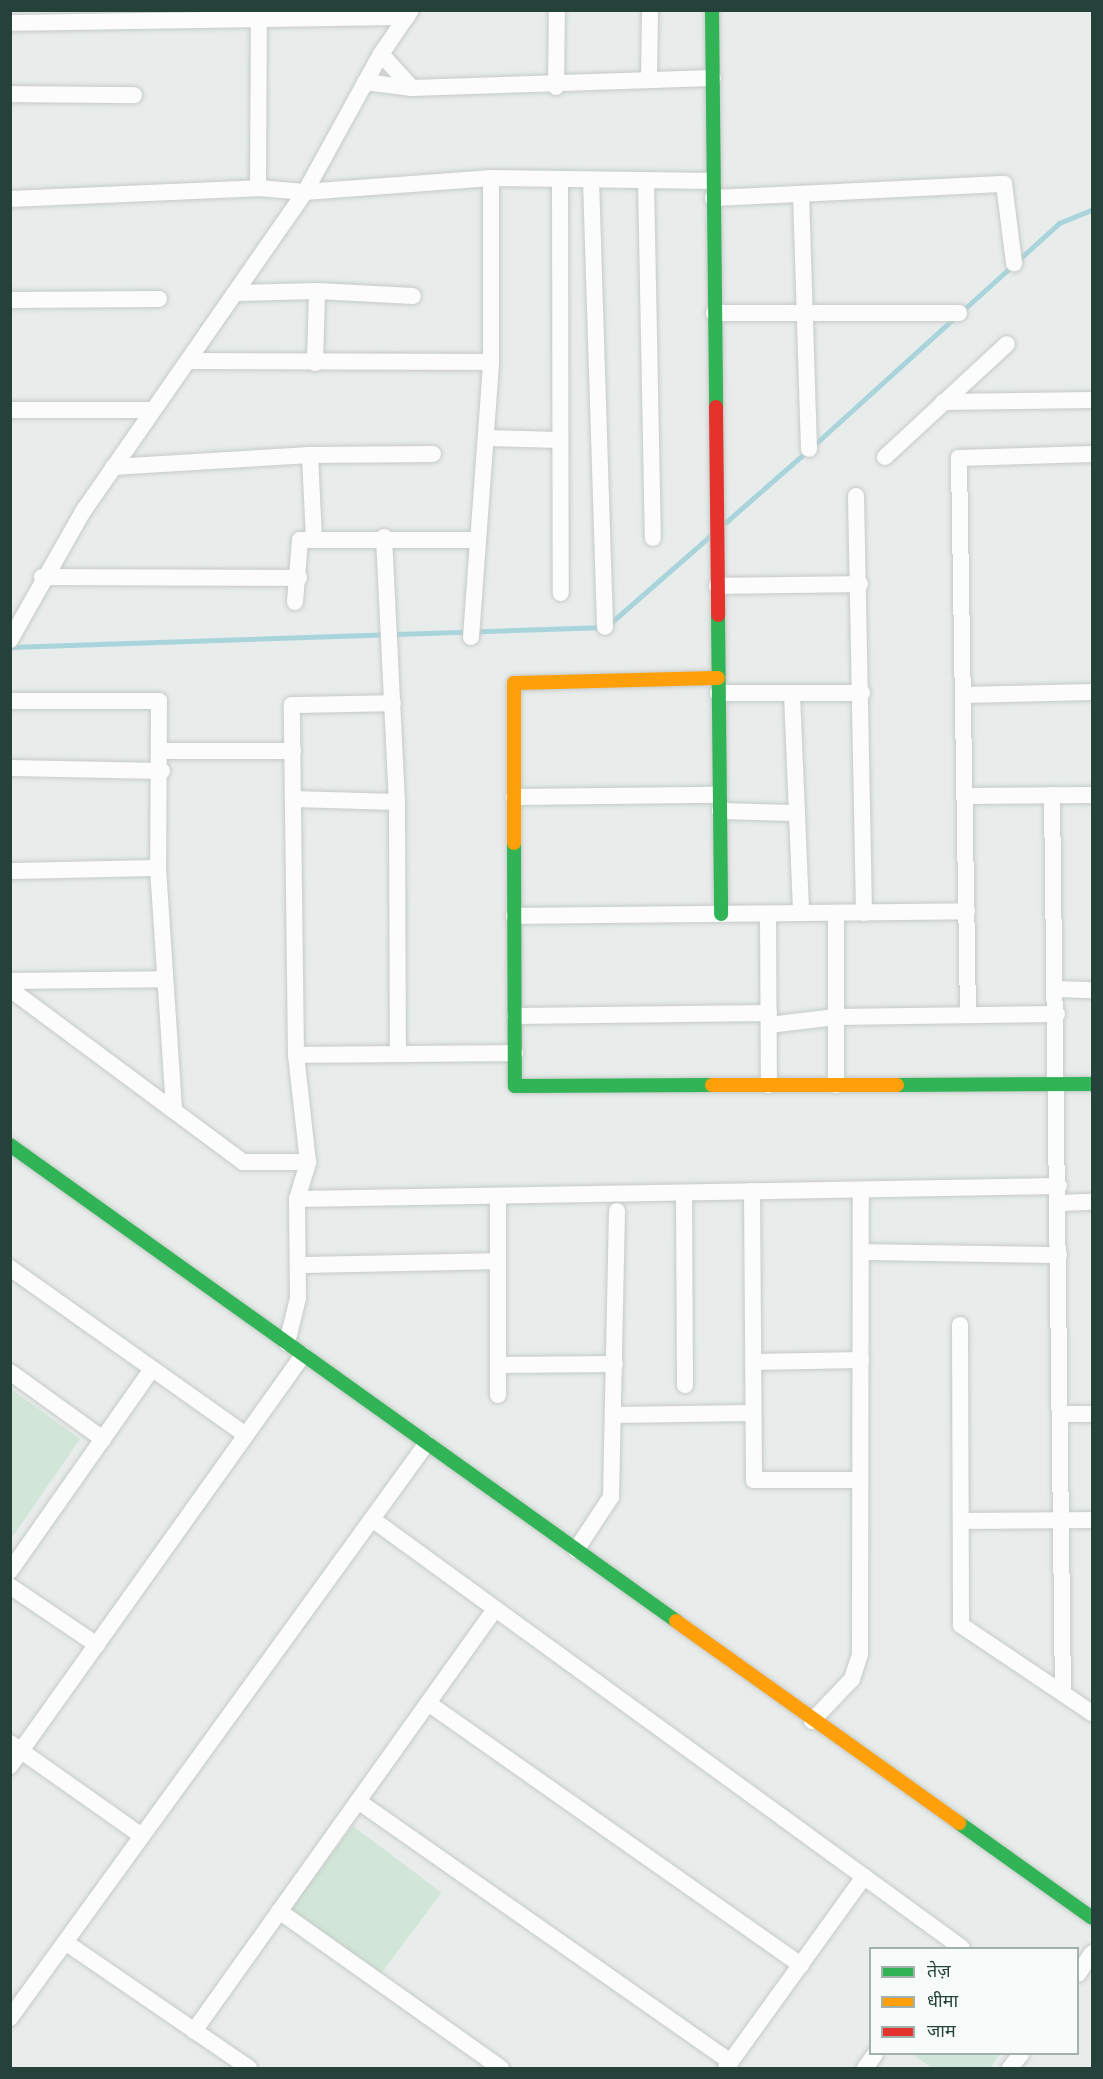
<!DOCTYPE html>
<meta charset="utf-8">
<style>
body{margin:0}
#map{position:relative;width:1103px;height:2079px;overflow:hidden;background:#e8edeb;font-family:"Public Sans","Noto Sans Devanagari",sans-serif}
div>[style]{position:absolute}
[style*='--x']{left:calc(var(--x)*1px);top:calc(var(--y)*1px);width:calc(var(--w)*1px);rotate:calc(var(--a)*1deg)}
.green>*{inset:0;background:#d1e6d8;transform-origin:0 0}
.stream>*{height:5px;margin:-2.5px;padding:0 2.5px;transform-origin:2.5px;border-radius:2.5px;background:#a9d4db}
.roads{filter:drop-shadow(0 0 2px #c5cac8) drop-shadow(0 0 2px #c5cac8)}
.street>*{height:16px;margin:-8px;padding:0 8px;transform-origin:8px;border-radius:8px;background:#fcfcfc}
.fast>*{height:14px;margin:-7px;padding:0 7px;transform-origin:7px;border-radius:7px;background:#30b455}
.slow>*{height:14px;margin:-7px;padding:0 7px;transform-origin:7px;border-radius:7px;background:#ff9f0a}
.jam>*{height:14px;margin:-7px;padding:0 7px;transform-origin:7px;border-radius:7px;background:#e5322d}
span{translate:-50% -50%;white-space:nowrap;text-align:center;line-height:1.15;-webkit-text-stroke:4.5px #f7fbf9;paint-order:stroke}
.frame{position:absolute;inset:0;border:12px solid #24423a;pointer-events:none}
.legend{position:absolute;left:869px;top:1947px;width:210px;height:108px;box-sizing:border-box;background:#f7fbf9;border:2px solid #a3b1ad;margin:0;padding:8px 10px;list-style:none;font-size:18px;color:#24423a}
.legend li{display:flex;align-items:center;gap:12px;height:30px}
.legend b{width:30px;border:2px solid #a3b1ad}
</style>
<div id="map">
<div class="green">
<div style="clip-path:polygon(11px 1389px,80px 1439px,11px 1539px)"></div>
<div style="left:353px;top:1826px;width:111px;height:107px;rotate:37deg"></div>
<div style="clip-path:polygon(912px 2054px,1000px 2054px,990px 2068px,932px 2068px)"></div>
</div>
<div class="stream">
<div style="--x:961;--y:312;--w:132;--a:-42.2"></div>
<div style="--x:1059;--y:223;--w:35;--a:-22"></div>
<div style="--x:814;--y:445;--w:189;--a:-42.2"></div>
<div style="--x:726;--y:522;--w:108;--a:-41.2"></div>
<div style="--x:10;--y:647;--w:596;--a:-1.92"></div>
<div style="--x:606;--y:627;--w:138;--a:-41.2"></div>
</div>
<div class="roads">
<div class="street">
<div style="--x:10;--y:23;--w:397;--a:-0.9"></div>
<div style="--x:381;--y:54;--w:46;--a:47.6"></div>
<div style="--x:412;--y:88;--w:301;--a:-1.9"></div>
<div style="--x:649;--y:76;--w:66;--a:-89.1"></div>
<div style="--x:365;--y:82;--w:47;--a:7.3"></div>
<div style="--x:556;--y:87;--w:77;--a:-89.3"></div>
<div style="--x:10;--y:94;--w:124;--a:0.5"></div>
<div style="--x:560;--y:179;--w:414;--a:89.9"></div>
<div style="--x:591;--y:180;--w:447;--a:88.2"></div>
<div style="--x:646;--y:181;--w:357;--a:88.9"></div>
<div style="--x:258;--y:188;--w:178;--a:-89.7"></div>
<div style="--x:801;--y:194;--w:255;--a:88.2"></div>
<div style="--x:713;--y:198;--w:291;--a:-2.8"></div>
<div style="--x:1004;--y:184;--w:80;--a:82.8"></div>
<div style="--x:10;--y:199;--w:248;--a:-2.5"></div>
<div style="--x:258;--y:188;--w:47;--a:4.9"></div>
<div style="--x:305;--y:192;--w:187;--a:-4.3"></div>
<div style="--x:491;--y:178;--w:222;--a:0.8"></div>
<div style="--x:238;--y:293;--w:79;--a:-1.5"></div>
<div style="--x:10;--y:300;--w:149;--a:-0.4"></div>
<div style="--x:714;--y:313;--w:245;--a:0"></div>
<div style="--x:192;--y:361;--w:299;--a:0.2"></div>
<div style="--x:315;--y:363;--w:72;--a:-88.4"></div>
<div style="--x:317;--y:291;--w:96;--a:3"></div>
<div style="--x:943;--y:402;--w:149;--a:-0.8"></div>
<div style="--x:10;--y:410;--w:142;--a:0"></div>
<div style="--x:486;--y:438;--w:74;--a:1.5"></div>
<div style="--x:310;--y:455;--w:85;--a:87.3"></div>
<div style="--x:885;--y:457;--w:166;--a:-42.8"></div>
<div style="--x:113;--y:467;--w:197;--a:-3.5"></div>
<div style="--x:310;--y:455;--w:123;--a:-0.5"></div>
<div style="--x:856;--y:496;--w:417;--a:88.9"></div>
<div style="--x:384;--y:537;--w:265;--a:87.2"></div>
<div style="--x:42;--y:577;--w:257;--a:0.2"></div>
<div style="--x:717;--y:586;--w:143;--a:-0.8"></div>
<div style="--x:295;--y:602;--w:62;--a:-85.4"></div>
<div style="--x:300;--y:540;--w:178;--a:0"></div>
<div style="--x:471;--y:637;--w:276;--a:-85.8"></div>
<div style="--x:491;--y:362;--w:184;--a:-90"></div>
<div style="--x:10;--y:640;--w:150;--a:-60.4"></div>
<div style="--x:84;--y:510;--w:387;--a:-55.2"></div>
<div style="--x:305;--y:192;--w:158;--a:-61.2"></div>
<div style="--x:381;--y:54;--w:53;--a:-55.7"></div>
<div style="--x:718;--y:693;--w:144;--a:0"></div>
<div style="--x:792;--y:695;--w:218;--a:87.6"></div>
<div style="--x:963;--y:695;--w:129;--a:-1.3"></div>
<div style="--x:10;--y:701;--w:149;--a:0"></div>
<div style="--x:159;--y:701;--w:167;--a:90.3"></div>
<div style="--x:158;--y:868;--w:243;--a:86.2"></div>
<div style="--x:162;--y:751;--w:131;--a:0"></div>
<div style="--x:10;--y:768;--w:152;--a:1.1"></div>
<div style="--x:1052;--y:795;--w:898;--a:89.3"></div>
<div style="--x:965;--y:796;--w:127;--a:-0.5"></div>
<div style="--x:514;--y:797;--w:205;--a:-0.6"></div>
<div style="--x:293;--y:799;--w:104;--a:1.7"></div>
<div style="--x:397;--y:802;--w:252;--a:89.8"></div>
<div style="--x:720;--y:811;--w:73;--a:1.6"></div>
<div style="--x:10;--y:871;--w:148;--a:-1.2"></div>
<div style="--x:836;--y:913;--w:172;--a:90"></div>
<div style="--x:768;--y:914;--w:171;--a:89.7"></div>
<div style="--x:514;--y:916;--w:453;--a:-0.6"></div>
<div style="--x:10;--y:981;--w:153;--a:-0.7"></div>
<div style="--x:10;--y:989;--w:290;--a:36.6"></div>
<div style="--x:243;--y:1162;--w:65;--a:0"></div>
<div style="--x:1056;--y:989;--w:36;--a:2"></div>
<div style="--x:968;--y:1015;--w:557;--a:-90.93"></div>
<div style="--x:959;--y:458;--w:133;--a:-1.7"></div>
<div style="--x:515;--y:1016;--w:254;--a:-0.7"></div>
<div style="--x:769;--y:1025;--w:67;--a:-6.8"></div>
<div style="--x:836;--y:1017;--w:221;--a:-0.8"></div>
<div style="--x:296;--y:1055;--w:219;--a:-0.5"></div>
<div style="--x:752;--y:1191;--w:289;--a:89.6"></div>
<div style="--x:754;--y:1480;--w:106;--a:0"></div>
<div style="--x:684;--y:1193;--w:192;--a:89.7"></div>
<div style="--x:297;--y:1199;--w:762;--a:-0.98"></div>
<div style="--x:1059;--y:1203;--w:33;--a:-2"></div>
<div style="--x:861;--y:1252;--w:198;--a:0.9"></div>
<div style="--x:298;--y:1265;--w:200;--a:-1.1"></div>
<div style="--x:10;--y:1268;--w:289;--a:35.3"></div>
<div style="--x:960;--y:1325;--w:300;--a:89.8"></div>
<div style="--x:961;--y:1625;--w:158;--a:33.9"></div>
<div style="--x:287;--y:1343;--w:46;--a:-76.3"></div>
<div style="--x:298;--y:1298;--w:99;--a:-90.6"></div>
<div style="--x:297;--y:1199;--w:39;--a:-73"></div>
<div style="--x:308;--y:1162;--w:108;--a:-96.4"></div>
<div style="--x:296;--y:1055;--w:350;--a:-90.7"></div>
<div style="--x:292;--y:705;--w:101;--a:-1.1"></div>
<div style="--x:753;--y:1362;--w:108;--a:-1.1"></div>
<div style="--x:498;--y:1365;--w:117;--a:-0.5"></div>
<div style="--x:10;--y:1372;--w:115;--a:35.8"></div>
<div style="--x:498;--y:1395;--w:199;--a:-90"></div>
<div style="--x:1061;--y:1414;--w:31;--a:0"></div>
<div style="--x:613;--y:1415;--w:140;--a:-0.8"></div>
<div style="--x:372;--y:1519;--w:729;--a:36.02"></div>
<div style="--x:961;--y:1521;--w:131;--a:-0.4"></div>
<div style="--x:576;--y:1550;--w:64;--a:-56.6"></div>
<div style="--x:611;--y:1497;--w:286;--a:-88.8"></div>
<div style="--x:10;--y:1571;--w:247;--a:-54.9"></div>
<div style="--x:10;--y:1586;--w:105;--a:34.1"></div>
<div style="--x:428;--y:1703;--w:456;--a:35.1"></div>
<div style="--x:812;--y:1721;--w:58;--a:-46.4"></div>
<div style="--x:852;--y:1679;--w:26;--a:-72"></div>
<div style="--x:860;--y:1654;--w:464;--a:-89.9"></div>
<div style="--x:10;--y:1743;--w:161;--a:35.2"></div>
<div style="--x:10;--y:1766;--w:505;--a:-54.52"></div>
<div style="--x:358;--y:1801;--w:455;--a:35"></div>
<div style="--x:279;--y:1911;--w:272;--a:35.3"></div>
<div style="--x:65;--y:1942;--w:223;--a:34.4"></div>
<div style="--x:1078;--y:1974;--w:25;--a:-56"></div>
<div style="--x:10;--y:2018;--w:710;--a:-54.05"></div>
<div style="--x:194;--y:2031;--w:518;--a:-54.5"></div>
<div style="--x:726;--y:2068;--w:236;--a:-54.2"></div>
<div style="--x:865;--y:2068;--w:17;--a:-54"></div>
<div style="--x:1010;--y:2068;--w:18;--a:-52"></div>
</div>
<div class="fast">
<div style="--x:712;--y:10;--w:397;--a:89.4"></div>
<div style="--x:718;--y:615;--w:299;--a:89.4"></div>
<div style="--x:514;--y:843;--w:243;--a:89.8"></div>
<div style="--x:515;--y:1086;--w:197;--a:-0.3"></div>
<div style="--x:897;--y:1085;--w:195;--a:-0.3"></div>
<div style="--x:10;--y:1145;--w:819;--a:35.55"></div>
<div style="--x:959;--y:1823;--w:163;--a:35.5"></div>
</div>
<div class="slow">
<div style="--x:514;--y:843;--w:160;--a:-90"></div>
<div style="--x:514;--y:683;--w:204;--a:-1.4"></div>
<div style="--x:712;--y:1085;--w:185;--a:0"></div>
<div style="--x:676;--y:1621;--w:348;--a:35.5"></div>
</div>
<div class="jam">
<div style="--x:716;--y:407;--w:208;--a:89.4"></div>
</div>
</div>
<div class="frame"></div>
<ul class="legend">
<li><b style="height:8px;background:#30b455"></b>तेज़</li>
<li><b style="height:8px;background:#ff9f0a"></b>धीमा</li>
<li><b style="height:8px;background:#e5322d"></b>जाम</li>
</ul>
</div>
